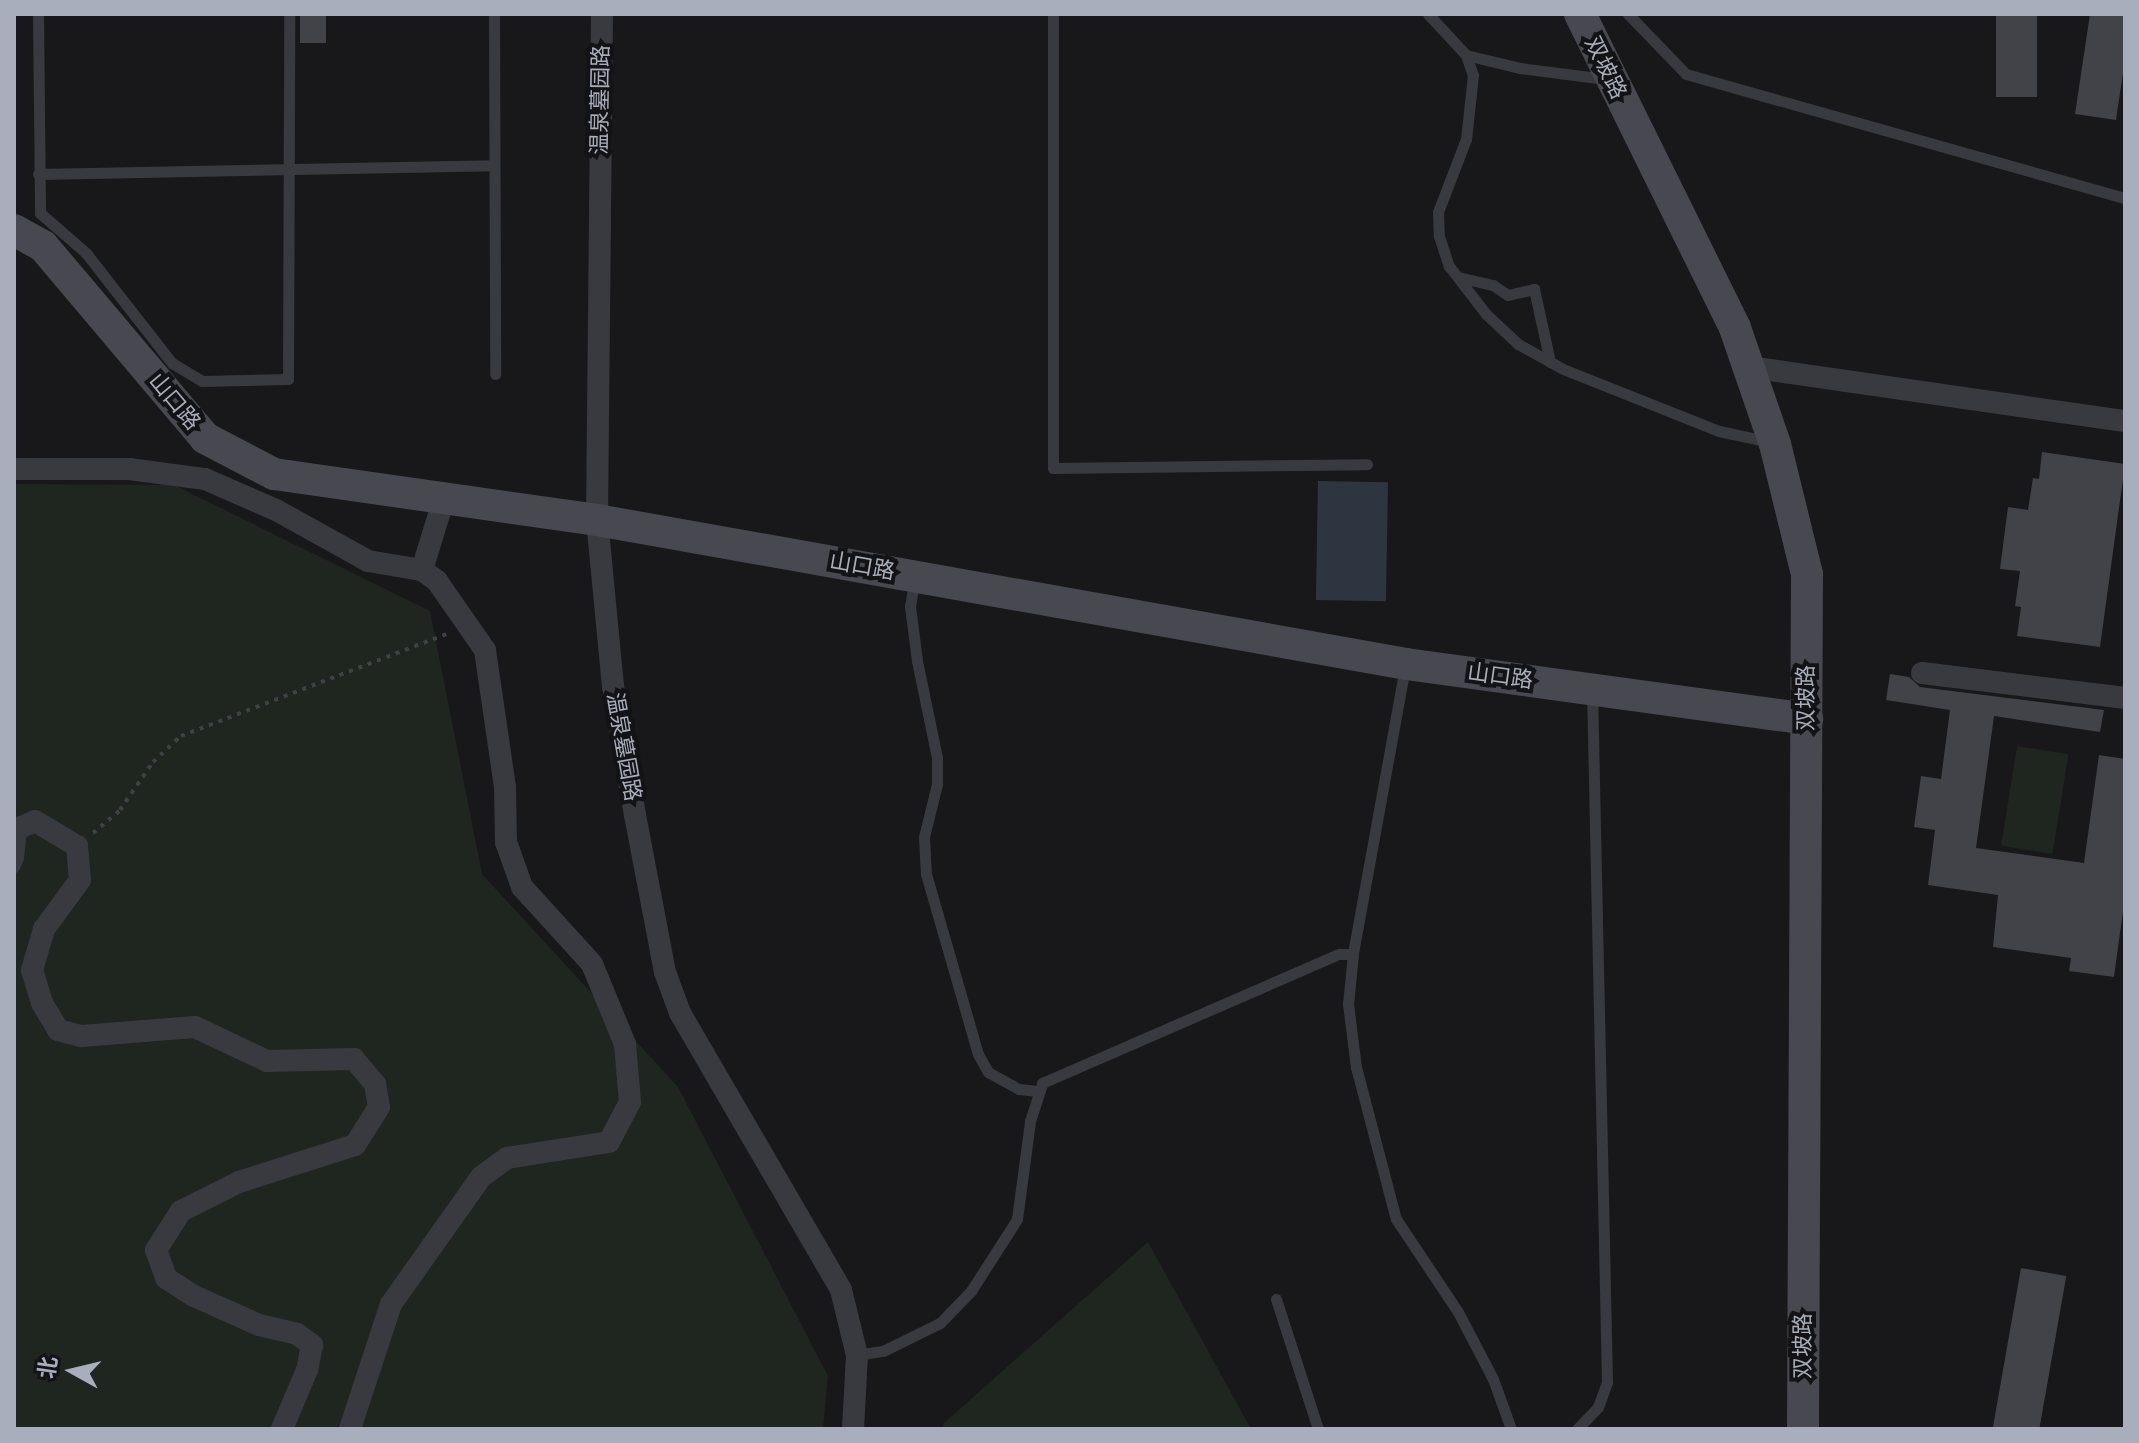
<!DOCTYPE html>
<meta charset="utf-8">
<style>
body{margin:0}
#map{position:relative;width:2139px;height:1443px;overflow:hidden;background:#18181b;font-family:"Source Sans 3","Noto Sans SC",sans-serif}
div>[style]{position:absolute}
[style*='--x']{left:calc(var(--x)*1px);top:calc(var(--y)*1px);width:calc(var(--w)*1px);rotate:calc(var(--a)*1deg)}
.green>*{inset:0;background:#1e261f;transform-origin:0 0}
.water>*{inset:0;background:#2d3640;transform-origin:0 0}
.building>*{inset:0;background:#424348;transform-origin:0 0}
.path>*{height:4px;margin-top:-2px;transform-origin:0;background:repeating-linear-gradient(90deg,#3f4147 0 4px,transparent 0 10px)}
.lane>*{height:11px;margin:-5.5px;padding:0 5.5px;transform-origin:5.5px;border-radius:5.5px;background:#393a40}
.street>*{height:22px;margin:-11px;padding:0 11px;transform-origin:11px;border-radius:11px;background:#393a40}
.secondary>*{height:32px;margin:-16px;padding:0 16px;transform-origin:16px;border-radius:16px;background:#474850}
span{translate:-50% -50%;white-space:nowrap;text-align:center;line-height:1.15;-webkit-text-stroke:8px #131316;paint-order:stroke}
.street-label{font-size:22px;color:#a9aebc}
.frame{position:absolute;inset:0;border:16px solid #a9aebc;pointer-events:none}
.north{position:absolute;left:32px;top:1331px;width:80px;height:80px;-webkit-text-stroke:6px #131316;paint-order:stroke;rotate:278deg;font-size:22px;font-weight:700;line-height:32px;text-align:center;color:#a9aebc}
.north::after{content:'';display:block;margin:auto;width:28px;height:36px;background:#a9aebc;clip-path:polygon(50% 0,100% 100%,50% 72%,0 100%)}
</style>
<div id="map">
<div class="green">
<div style="clip-path:polygon(14px 484px,174px 485px,430px 611px,482px 874px,678px 1087px,828px 1376px,823px 1429px,14px 1429px)"></div>
<div style="left:2017px;top:746px;width:52px;height:101px;rotate:9deg"></div>
<div style="clip-path:polygon(1148px 1242px,1251px 1429px,942px 1429px,944px 1423px)"></div>
</div>
<div class="water">
<div style="left:1318px;top:481px;width:70px;height:119px;rotate:1deg"></div>
</div>
<div class="building">
<div style="left:300px;top:14px;width:26px;height:29px"></div>
<div style="left:1996px;top:14px;width:41px;height:83px"></div>
<div style="clip-path:polygon(2090px 14px,2125px 14px,2125px 59px,2116px 120px,2075px 114px)"></div>
<div style="clip-path:polygon(2042px 452px,2125px 464px,2100px 647px,2017px 636px,2021px 607px,2015px 606px,2020px 571px,2000px 569px,2008px 507px,2028px 510px,2033px 478px,2039px 479px)"></div>
<div style="clip-path:polygon(1890px 674px,1909px 677px,1920px 687px,2104px 710px,2100px 732px,1994px 716px,1976px 848px,2084px 863px,2099px 755px,2125px 759px,2125px 896px,2114px 977px,2069px 971px,2071px 958px,1993px 947px,1998px 895px,1928px 885px,1935px 830px,1914px 827px,1921px 776px,1941px 779px,1950px 710px,1886px 700px)"></div>
<div style="left:2021px;top:1268px;width:46px;height:164px;rotate:10deg"></div>
</div>
<div class="path">
<div style="--x:93;--y:833;--w:35;--a:-40"></div>
<div style="--x:120;--y:810;--w:58;--a:-55.5"></div>
<div style="--x:153;--y:762;--w:38;--a:-43"></div>
<div style="--x:181;--y:736;--w:287;--a:-21"></div>
</div>
<div class="lane">
<div style="--x:38;--y:14;--w:199;--a:89.4"></div>
<div style="--x:40;--y:213;--w:61;--a:41"></div>
<div style="--x:86;--y:253;--w:140;--a:52"></div>
<div style="--x:172;--y:363;--w:35;--a:31"></div>
<div style="--x:202;--y:381;--w:86;--a:-1.3"></div>
<div style="--x:288;--y:379;--w:365;--a:-89.8"></div>
<div style="--x:494;--y:14;--w:360;--a:89.8"></div>
<div style="--x:1053;--y:14;--w:454;--a:90"></div>
<div style="--x:1053;--y:468;--w:314;--a:-0.7"></div>
<div style="--x:1428;--y:14;--w:56;--a:47.2"></div>
<div style="--x:1466;--y:55;--w:21;--a:71"></div>
<div style="--x:1473;--y:75;--w:64;--a:96.2"></div>
<div style="--x:1466;--y:139;--w:78;--a:111"></div>
<div style="--x:1438;--y:212;--w:24;--a:88"></div>
<div style="--x:1439;--y:236;--w:32;--a:72"></div>
<div style="--x:1449;--y:266;--w:61;--a:52.4"></div>
<div style="--x:1486;--y:314;--w:44;--a:43.2"></div>
<div style="--x:1518;--y:344;--w:51;--a:29.1"></div>
<div style="--x:1563;--y:369;--w:168;--a:21.7"></div>
<div style="--x:1719;--y:431;--w:52;--a:12.2"></div>
<div style="--x:1628;--y:14;--w:83;--a:46"></div>
<div style="--x:1686;--y:74;--w:456;--a:15.8"></div>
<div style="--x:1466;--y:55;--w:56;--a:13.5"></div>
<div style="--x:1520;--y:68;--w:86;--a:7.4"></div>
<div style="--x:38;--y:174;--w:456;--a:-1.1"></div>
<div style="--x:1458;--y:277;--w:36;--a:13"></div>
<div style="--x:1493;--y:285;--w:18;--a:34"></div>
<div style="--x:1508;--y:295;--w:27;--a:-13"></div>
<div style="--x:1534;--y:289;--w:75;--a:77.6"></div>
<div style="--x:915;--y:578;--w:28;--a:100"></div>
<div style="--x:910;--y:606;--w:55;--a:82.7"></div>
<div style="--x:917;--y:661;--w:99;--a:78.3"></div>
<div style="--x:937;--y:758;--w:26;--a:90"></div>
<div style="--x:937;--y:784;--w:55;--a:103.8"></div>
<div style="--x:924;--y:837;--w:37;--a:87"></div>
<div style="--x:926;--y:874;--w:187;--a:73.9"></div>
<div style="--x:978;--y:1054;--w:21;--a:61"></div>
<div style="--x:988;--y:1072;--w:35;--a:29"></div>
<div style="--x:1019;--y:1089;--w:19;--a:6"></div>
<div style="--x:1405;--y:667;--w:292;--a:100.3"></div>
<div style="--x:1353;--y:954;--w:50;--a:95.7"></div>
<div style="--x:1348;--y:1004;--w:64;--a:82.8"></div>
<div style="--x:1356;--y:1067;--w:157;--a:75.3"></div>
<div style="--x:1396;--y:1219;--w:112;--a:56.3"></div>
<div style="--x:1458;--y:1312;--w:76;--a:62.4"></div>
<div style="--x:1493;--y:1379;--w:53;--a:70.2"></div>
<div style="--x:14;--y:867;--w:10;--a:-66"></div>
<div style="--x:18;--y:858;--w:31;--a:-84"></div>
<div style="--x:1276;--y:1299;--w:137;--a:72.1"></div>
<div style="--x:857;--y:1355;--w:26;--a:-9"></div>
<div style="--x:883;--y:1351;--w:64;--a:-26.2"></div>
<div style="--x:940;--y:1323;--w:45;--a:-45.9"></div>
<div style="--x:971;--y:1291;--w:85;--a:-57.4"></div>
<div style="--x:1017;--y:1219;--w:99;--a:-82.4"></div>
<div style="--x:1030;--y:1121;--w:40;--a:-72"></div>
<div style="--x:1042;--y:1083;--w:324;--a:-23.5"></div>
<div style="--x:1339;--y:954;--w:14;--a:0"></div>
<div style="--x:1577;--y:1429;--w:30;--a:-46"></div>
<div style="--x:1598;--y:1407;--w:27;--a:-70"></div>
<div style="--x:1607;--y:1382;--w:692;--a:-91.24"></div>
</div>
<div class="street">
<div style="--x:602;--y:14;--w:506;--a:90.57"></div>
<div style="--x:597;--y:520;--w:167;--a:84.5"></div>
<div style="--x:613;--y:686;--w:131;--a:80.3"></div>
<div style="--x:635;--y:815;--w:160;--a:79.2"></div>
<div style="--x:665;--y:972;--w:44;--a:69.9"></div>
<div style="--x:680;--y:1013;--w:320;--a:59.8"></div>
<div style="--x:841;--y:1290;--w:67;--a:76.2"></div>
<div style="--x:857;--y:1355;--w:74;--a:93.1"></div>
<div style="--x:1749;--y:367;--w:380;--a:8.2"></div>
<div style="--x:14;--y:469;--w:115;--a:0"></div>
<div style="--x:129;--y:469;--w:77;--a:7.5"></div>
<div style="--x:205;--y:479;--w:77;--a:23.6"></div>
<div style="--x:276;--y:510;--w:105;--a:29"></div>
<div style="--x:368;--y:561;--w:55;--a:9.5"></div>
<div style="--x:422;--y:570;--w:19;--a:36"></div>
<div style="--x:437;--y:581;--w:84;--a:55.2"></div>
<div style="--x:485;--y:650;--w:138;--a:81.7"></div>
<div style="--x:505;--y:787;--w:55;--a:89"></div>
<div style="--x:506;--y:842;--w:48;--a:70.4"></div>
<div style="--x:522;--y:887;--w:104;--a:47.7"></div>
<div style="--x:592;--y:964;--w:87;--a:67.6"></div>
<div style="--x:625;--y:1044;--w:58;--a:85.1"></div>
<div style="--x:630;--y:1102;--w:45;--a:117.7"></div>
<div style="--x:609;--y:1142;--w:103;--a:171.1"></div>
<div style="--x:507;--y:1158;--w:32;--a:144"></div>
<div style="--x:481;--y:1177;--w:156;--a:125.3"></div>
<div style="--x:391;--y:1304;--w:132;--a:108.2"></div>
<div style="--x:422;--y:570;--w:75;--a:-73"></div>
<div style="--x:1922;--y:673;--w:205;--a:7"></div>
<div style="--x:14;--y:830;--w:23;--a:-23"></div>
<div style="--x:35;--y:821;--w:49;--a:30.8"></div>
<div style="--x:77;--y:846;--w:34;--a:85"></div>
<div style="--x:80;--y:880;--w:61;--a:126.3"></div>
<div style="--x:44;--y:929;--w:43;--a:106.3"></div>
<div style="--x:32;--y:970;--w:34;--a:73"></div>
<div style="--x:42;--y:1003;--w:31;--a:59"></div>
<div style="--x:58;--y:1030;--w:24;--a:15"></div>
<div style="--x:81;--y:1036;--w:114;--a:-4.5"></div>
<div style="--x:195;--y:1027;--w:80;--a:25.3"></div>
<div style="--x:267;--y:1061;--w:87;--a:-1.3"></div>
<div style="--x:354;--y:1059;--w:33;--a:50"></div>
<div style="--x:375;--y:1084;--w:23;--a:80"></div>
<div style="--x:379;--y:1107;--w:45;--a:122.3"></div>
<div style="--x:355;--y:1145;--w:122;--a:162.3"></div>
<div style="--x:239;--y:1182;--w:65;--a:153.4"></div>
<div style="--x:181;--y:1211;--w:46;--a:122.7"></div>
<div style="--x:156;--y:1250;--w:30;--a:70"></div>
<div style="--x:166;--y:1278;--w:33;--a:33"></div>
<div style="--x:194;--y:1296;--w:71;--a:24"></div>
<div style="--x:259;--y:1325;--w:39;--a:13"></div>
<div style="--x:297;--y:1334;--w:19;--a:36"></div>
<div style="--x:312;--y:1345;--w:25;--a:101"></div>
<div style="--x:307;--y:1370;--w:64;--a:113"></div>
</div>
<div class="secondary">
<div style="--x:1580;--y:14;--w:350;--a:63.7"></div>
<div style="--x:1735;--y:328;--w:123;--a:71"></div>
<div style="--x:1775;--y:444;--w:134;--a:76.2"></div>
<div style="--x:1807;--y:574;--w:855;--a:90.27"></div>
<div style="--x:14;--y:230;--w:33;--a:29"></div>
<div style="--x:43;--y:246;--w:251;--a:49.8"></div>
<div style="--x:205;--y:438;--w:78;--a:27.6"></div>
<div style="--x:274;--y:474;--w:326;--a:8.1"></div>
<div style="--x:597;--y:520;--w:822;--a:10.09"></div>
<div style="--x:1406;--y:664;--w:405;--a:7.8"></div>
</div>
<div class="street-label">
<span style="left:1605px;top:68px;rotate:64deg">双坡路</span>
<span style="left:601px;top:100px;rotate:-89deg">温泉墓园路</span>
<span style="left:174px;top:402px;rotate:50deg">山口路</span>
<span style="left:862px;top:567px;rotate:10deg">山口路</span>
<span style="left:1500px;top:677px;rotate:8deg">山口路</span>
<span style="left:1807px;top:698px;rotate:-90deg">双坡路</span>
<span style="left:623px;top:747px;rotate:80deg">温泉墓园路</span>
<span style="left:1804px;top:1346px;rotate:-90deg">双坡路</span>
</div>
<div class="frame"></div>
<div class="north">北</div>
</div>
